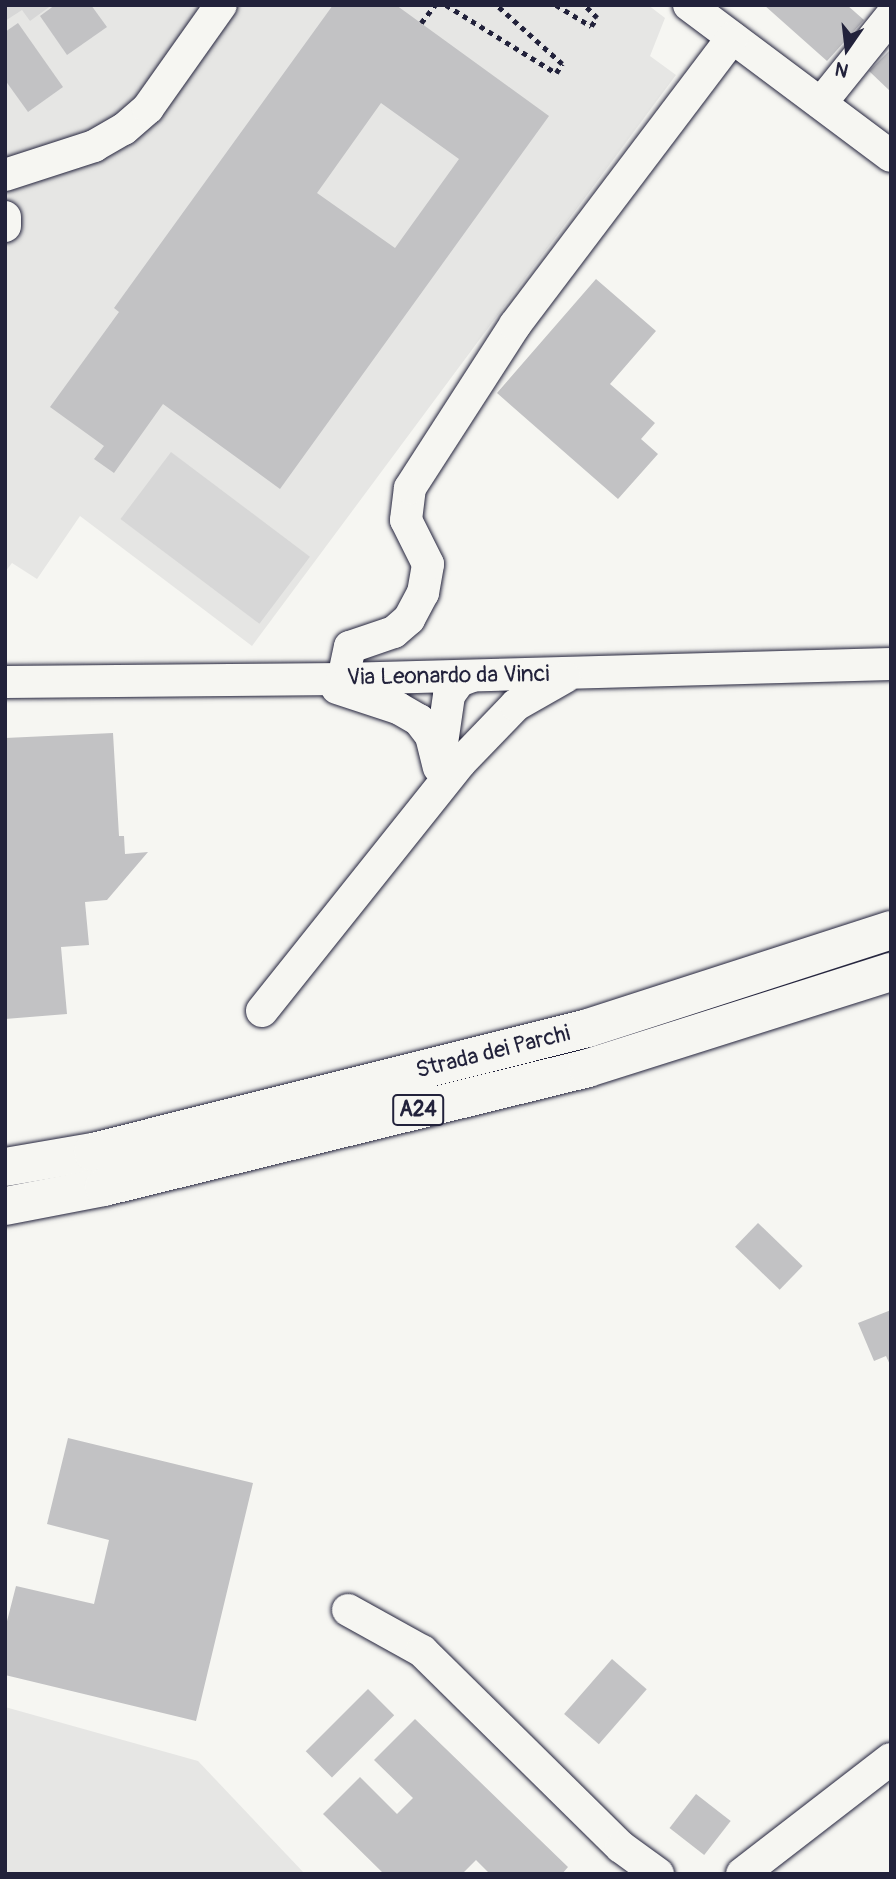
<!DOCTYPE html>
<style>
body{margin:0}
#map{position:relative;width:896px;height:1879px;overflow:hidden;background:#f6f6f2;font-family:Pangolin,sans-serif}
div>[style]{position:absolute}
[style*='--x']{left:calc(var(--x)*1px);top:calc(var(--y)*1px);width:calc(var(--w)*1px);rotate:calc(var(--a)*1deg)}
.built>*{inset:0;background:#e6e6e4}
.green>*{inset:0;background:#d7d7d7;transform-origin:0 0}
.building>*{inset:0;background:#c2c2c4;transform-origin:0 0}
.path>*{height:4.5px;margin-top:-2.25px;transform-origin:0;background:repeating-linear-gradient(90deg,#22223b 0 5px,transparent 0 10px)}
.roads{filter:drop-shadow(0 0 2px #22223b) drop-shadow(0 0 2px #22223b)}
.minor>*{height:32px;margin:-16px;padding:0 16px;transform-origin:16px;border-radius:16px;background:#f6f6f2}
.highway>*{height:38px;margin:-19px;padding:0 19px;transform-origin:19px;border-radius:19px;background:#f6f6f2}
span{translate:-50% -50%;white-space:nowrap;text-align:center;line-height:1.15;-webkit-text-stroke:5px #f6f6f2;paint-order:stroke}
.shield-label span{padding:2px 5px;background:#f6f6f2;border:2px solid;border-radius:5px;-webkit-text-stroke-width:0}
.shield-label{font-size:21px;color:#22223b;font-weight:700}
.street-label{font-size:23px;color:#22223b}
.frame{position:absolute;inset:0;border:7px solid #22223b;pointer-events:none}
.north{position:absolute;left:812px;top:14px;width:70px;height:70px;-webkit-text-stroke:5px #f6f6f2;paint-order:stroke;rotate:194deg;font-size:19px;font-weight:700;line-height:28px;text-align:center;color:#22223b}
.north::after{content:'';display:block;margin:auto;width:24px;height:32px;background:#22223b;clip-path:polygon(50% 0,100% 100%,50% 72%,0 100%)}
</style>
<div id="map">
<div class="built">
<div style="clip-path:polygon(5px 5px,648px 5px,665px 18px,650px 56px,676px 75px,252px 646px,80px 516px,37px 579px,12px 563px,5px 572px)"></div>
<div style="clip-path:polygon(5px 1707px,198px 1761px,305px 1874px,5px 1874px)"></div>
</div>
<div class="green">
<div style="clip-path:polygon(5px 5px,52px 5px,30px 21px,22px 10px,5px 21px)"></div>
<div style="left:171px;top:452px;width:174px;height:84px;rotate:37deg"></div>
</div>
<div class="building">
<div style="clip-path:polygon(55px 5px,91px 5px,107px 27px,67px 55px,40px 16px)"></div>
<div style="clip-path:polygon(evenodd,333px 5px,396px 5px,549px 116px,280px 489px,163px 404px,114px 473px,94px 459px,104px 446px,50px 407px,119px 312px,114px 308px,333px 5px,381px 103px,459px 159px,395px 248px,317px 193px,381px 103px)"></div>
<div style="clip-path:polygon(764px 5px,847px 5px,864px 20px,827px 61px)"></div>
<div style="clip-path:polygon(18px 23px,63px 87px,28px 112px,5px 80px,5px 32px)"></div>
<div style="clip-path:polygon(891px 49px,891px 92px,869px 71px)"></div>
<div style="clip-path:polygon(596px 279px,656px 331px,610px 384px,655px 423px,641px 439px,658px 454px,618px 499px,497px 393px)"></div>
<div style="clip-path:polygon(113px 733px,119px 836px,124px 836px,125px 854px,148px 852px,107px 900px,85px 902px,89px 945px,61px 947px,67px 1014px,5px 1019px,5px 738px)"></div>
<div style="left:758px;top:1223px;width:62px;height:33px;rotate:44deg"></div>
<div style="clip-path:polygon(891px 1310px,891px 1367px,886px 1356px,874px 1361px,858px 1323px)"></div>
<div style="clip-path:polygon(68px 1438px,253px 1483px,196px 1721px,5px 1675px,5px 1629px,16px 1586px,94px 1604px,109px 1540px,47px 1524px)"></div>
<div style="left:612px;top:1659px;width:46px;height:73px;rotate:41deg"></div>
<div style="left:368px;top:1689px;width:37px;height:88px;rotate:45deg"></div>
<div style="clip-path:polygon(415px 1719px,568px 1867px,562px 1874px,490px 1874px,476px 1860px,462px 1874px,384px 1874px,323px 1814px,360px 1777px,397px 1814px,413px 1798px,374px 1760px)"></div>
<div style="left:696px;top:1794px;width:44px;height:43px;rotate:38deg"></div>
</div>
<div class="path">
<div style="--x:446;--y:5;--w:129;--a:31.7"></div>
<div style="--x:556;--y:73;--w:11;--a:-56"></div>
<div style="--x:562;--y:64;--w:89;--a:-138.2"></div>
<div style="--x:556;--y:5;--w:41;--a:31"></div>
<div style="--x:591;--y:26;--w:10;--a:-53"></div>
<div style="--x:597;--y:18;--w:18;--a:-135"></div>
<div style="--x:421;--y:23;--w:23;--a:-52"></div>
</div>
<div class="roads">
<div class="minor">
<div style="--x:689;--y:5;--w:252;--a:36.8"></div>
<div style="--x:821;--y:103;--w:112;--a:-51.2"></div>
<div style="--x:5;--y:175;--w:94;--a:-18"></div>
<div style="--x:94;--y:146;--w:34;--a:-30"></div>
<div style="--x:124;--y:129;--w:32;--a:-41"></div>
<div style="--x:148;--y:108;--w:126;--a:-54.7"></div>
<div style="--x:5;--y:217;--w:9;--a:90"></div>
<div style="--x:343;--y:679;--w:33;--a:-78"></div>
<div style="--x:350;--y:647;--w:46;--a:-18.8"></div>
<div style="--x:394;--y:632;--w:20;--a:-41"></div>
<div style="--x:409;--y:619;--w:30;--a:-62"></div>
<div style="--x:423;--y:593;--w:29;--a:-80"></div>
<div style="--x:428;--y:564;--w:49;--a:-116.6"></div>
<div style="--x:406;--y:520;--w:32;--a:-83"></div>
<div style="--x:410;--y:488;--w:194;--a:-57.2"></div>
<div style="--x:515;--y:325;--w:360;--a:-52.9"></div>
<div style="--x:5;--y:682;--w:338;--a:-0.5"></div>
<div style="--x:343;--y:679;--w:548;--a:-1.57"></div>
<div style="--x:337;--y:688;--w:64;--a:18.2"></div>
<div style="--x:398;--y:708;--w:24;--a:30"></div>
<div style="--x:419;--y:720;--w:20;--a:53"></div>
<div style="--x:431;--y:736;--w:32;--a:76"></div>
<div style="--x:440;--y:757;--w:63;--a:-81.7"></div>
<div style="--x:449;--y:695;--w:17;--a:-54"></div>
<div style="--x:459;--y:681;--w:14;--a:-21"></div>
<div style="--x:262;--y:1011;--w:317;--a:-51.4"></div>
<div style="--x:460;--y:763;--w:81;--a:-46"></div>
<div style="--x:516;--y:705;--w:56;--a:-29.7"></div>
<div style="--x:348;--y:1610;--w:85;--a:29"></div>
<div style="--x:422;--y:1651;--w:279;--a:44.6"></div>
<div style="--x:621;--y:1847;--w:46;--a:36.1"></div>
<div style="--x:742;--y:1874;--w:188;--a:-37.7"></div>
</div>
<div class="highway">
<div style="--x:5;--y:1167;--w:89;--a:-9.7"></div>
<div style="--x:93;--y:1152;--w:510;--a:-14.06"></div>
<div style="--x:588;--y:1028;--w:318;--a:-17.9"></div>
<div style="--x:5;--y:1206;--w:101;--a:-10.9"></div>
<div style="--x:104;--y:1187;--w:498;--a:-13.8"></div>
<div style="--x:588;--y:1068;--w:318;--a:-17.6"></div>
</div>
</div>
<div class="shield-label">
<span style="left:418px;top:1110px">A24</span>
</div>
<div class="street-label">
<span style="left:448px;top:676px;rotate:-1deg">Via Leonardo da Vinci</span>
<span style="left:493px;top:1052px;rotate:-14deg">Strada dei Parchi</span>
</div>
<div class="frame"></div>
<div class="north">N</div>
</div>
